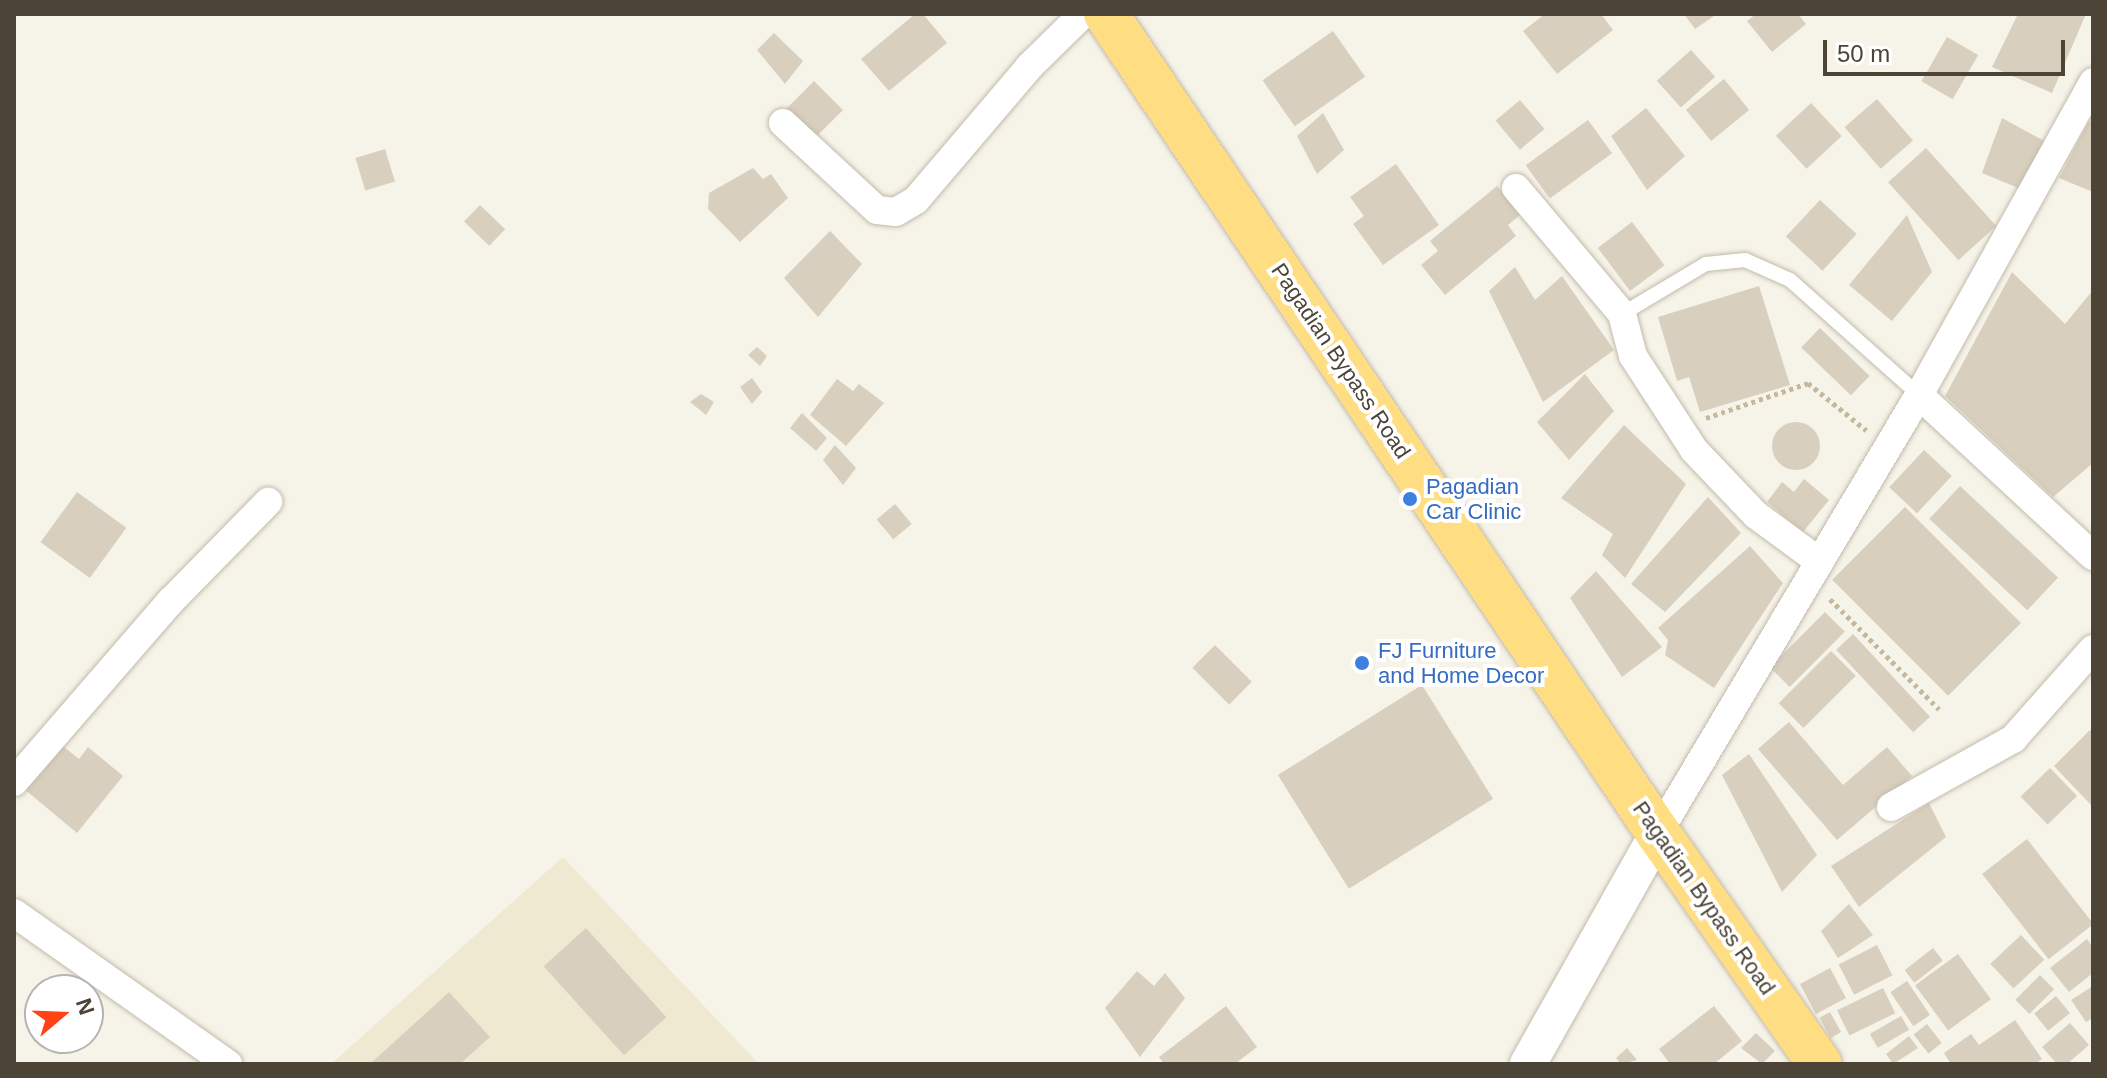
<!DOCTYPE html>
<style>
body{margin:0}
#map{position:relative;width:2107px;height:1078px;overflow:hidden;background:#f6f3e9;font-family:Helvetica,sans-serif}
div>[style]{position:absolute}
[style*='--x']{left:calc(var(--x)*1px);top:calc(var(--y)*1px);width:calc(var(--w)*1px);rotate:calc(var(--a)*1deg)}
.education>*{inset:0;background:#f0e9d2}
.building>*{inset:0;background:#d9cfbe;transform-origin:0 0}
.round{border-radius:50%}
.path>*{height:5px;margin-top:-2.5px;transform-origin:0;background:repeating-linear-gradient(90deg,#c6b89b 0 4px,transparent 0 8px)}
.roads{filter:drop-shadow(0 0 2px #c3bbab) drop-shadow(0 0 2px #c3bbab)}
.service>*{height:14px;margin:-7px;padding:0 7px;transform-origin:7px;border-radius:7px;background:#fff}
.minor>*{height:28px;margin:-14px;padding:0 14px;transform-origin:14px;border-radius:14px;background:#fff}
.tertiary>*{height:36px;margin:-18px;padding:0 18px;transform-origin:18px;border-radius:18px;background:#fff}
.trunk>*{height:44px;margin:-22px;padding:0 22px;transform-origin:22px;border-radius:22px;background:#ffdd82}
.dots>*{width:22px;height:22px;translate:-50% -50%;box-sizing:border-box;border:4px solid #fff;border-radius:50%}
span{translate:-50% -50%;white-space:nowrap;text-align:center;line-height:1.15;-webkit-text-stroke:8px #fff;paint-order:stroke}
.street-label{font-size:22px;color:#4b4437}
.shop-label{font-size:22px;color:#366cbe}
.left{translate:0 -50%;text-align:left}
.frame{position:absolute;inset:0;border:16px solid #4b4437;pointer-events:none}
.north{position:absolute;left:24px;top:974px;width:80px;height:80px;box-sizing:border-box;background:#fff;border:2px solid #b7b4af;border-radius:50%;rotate:71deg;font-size:22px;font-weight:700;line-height:32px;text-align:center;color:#4b4437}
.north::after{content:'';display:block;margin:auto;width:28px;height:36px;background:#ff4317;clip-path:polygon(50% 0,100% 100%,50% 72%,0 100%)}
.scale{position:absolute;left:1823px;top:40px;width:242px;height:36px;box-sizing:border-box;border:4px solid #4b4437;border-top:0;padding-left:10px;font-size:24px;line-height:28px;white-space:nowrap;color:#4b4437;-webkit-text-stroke:6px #fff;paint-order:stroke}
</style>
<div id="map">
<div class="education">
<div style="clip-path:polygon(563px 857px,759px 1064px,331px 1064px)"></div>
</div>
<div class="building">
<div style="clip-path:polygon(915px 14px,923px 14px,947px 43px,889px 91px,861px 59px)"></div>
<div style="clip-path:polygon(1545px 14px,1601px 14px,1613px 30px,1557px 74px,1523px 31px)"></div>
<div style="clip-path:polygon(1684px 14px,1717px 14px,1695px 29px)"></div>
<div style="clip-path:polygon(1756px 14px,1798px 14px,1806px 24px,1772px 52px,1747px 21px)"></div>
<div style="clip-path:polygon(2018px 14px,2086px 14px,2052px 93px,1992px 67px)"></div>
<div style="left:1333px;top:31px;width:56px;height:86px;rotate:55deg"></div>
<div style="clip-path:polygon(774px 33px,803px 61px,785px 84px,757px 50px)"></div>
<div style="left:1947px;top:37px;width:36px;height:51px;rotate:30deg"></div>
<div style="left:1691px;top:50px;width:36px;height:46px;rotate:48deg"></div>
<div style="left:1724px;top:79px;width:40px;height:49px;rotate:51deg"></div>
<div style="left:814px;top:81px;width:41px;height:42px;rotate:45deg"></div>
<div style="left:1877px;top:99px;width:55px;height:43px;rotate:49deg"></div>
<div style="left:1520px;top:100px;width:38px;height:32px;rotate:50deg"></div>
<div style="left:1811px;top:103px;width:45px;height:48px;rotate:47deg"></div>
<div style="clip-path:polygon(1646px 108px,1685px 156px,1647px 190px,1611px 136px)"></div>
<div style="clip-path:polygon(1323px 113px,1344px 150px,1317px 174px,1297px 136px)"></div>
<div style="clip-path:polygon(2002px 118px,2048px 143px,2023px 190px,1982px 173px)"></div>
<div style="left:1588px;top:120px;width:41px;height:77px;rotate:54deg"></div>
<div style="clip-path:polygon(2089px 121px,2093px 123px,2093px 192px,2059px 178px)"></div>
<div style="left:1926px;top:148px;width:105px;height:51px;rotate:48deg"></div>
<div style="left:385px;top:149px;width:34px;height:31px;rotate:73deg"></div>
<div style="clip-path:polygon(1396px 164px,1439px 225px,1383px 265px,1353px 224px,1364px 216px,1350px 197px)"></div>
<div style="clip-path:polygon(753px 168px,763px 179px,771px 174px,788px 198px,740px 242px,708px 209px,709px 193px)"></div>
<div style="clip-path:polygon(1497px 186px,1520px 215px,1508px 225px,1516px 236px,1445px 295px,1421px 265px,1438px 251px,1430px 241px)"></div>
<div style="left:1820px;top:200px;width:50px;height:50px;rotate:43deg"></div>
<div style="left:480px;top:205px;width:35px;height:23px;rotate:44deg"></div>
<div style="clip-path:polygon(1907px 215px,1932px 272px,1892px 321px,1849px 285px)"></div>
<div style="left:1632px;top:222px;width:54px;height:43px;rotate:53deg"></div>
<div style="clip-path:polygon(830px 231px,862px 264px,818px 317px,784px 278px)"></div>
<div style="clip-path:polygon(1515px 267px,1535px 300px,1562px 276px,1614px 350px,1543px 402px,1489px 291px)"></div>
<div style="clip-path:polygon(2012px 272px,2065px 324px,2093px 290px,2093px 463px,2053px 497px,1945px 396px)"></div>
<div style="clip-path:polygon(1759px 286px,1790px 385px,1700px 412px,1689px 377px,1677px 381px,1658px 317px)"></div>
<div style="left:1820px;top:328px;width:69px;height:27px;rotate:44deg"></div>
<div style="clip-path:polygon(757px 347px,767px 356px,760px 366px,748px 355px)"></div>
<div style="clip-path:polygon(1585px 374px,1614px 411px,1569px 460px,1537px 422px)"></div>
<div style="clip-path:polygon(752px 378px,762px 392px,752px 404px,740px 387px)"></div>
<div style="clip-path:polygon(837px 379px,853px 391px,859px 384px,884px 403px,846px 446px,810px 415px)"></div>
<div style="clip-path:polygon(701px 394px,714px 402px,706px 415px,690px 402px)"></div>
<div style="clip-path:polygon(802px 413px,827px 438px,816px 451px,790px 428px)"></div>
<div class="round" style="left:1772px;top:422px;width:48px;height:48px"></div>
<div style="clip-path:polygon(1624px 425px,1686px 484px,1625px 578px,1602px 555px,1613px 534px,1561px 498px)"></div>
<div style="clip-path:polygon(835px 445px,856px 468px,843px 485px,823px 460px)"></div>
<div style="left:1924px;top:450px;width:38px;height:51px;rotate:43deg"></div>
<div style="clip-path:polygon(1804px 479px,1829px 500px,1803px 532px,1767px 502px,1782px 482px,1794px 492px)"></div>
<div style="left:1960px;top:486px;width:134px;height:45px;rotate:43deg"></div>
<div style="left:77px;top:492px;width:61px;height:62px;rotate:36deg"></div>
<div style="clip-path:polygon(1708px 497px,1741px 533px,1665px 612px,1631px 584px)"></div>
<div style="left:895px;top:504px;width:26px;height:24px;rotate:50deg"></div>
<div style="left:1905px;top:507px;width:164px;height:103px;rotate:45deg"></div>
<div style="clip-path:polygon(1750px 546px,1783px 583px,1714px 688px,1665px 655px,1668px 640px,1658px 628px)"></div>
<div style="clip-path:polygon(1596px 571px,1662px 647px,1622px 677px,1570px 598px)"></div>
<div style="left:1825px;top:612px;width:28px;height:78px;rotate:45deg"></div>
<div style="left:1853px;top:634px;width:113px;height:23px;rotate:47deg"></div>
<div style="left:1215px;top:645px;width:52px;height:32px;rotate:45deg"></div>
<div style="left:1831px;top:651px;width:35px;height:74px;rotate:45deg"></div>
<div style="left:1422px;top:685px;width:134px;height:170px;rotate:58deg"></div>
<div style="clip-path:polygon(1789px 722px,1843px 785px,1887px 747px,1912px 776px,1837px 840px,1758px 749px)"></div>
<div style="clip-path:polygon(2090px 730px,2093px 734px,2093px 807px,2054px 766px)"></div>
<div style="clip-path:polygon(59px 743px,79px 759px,88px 747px,123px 776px,77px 833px,23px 788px)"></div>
<div style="clip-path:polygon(1749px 754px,1817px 855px,1782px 892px,1722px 775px)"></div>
<div style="left:2050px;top:768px;width:39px;height:41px;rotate:46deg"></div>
<div style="clip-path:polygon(1929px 803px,1946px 837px,1859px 907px,1831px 866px)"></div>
<div style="left:2027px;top:839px;width:108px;height:57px;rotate:52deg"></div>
<div style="clip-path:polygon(1849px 904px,1873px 935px,1838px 958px,1821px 931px)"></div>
<div style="left:586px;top:928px;width:120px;height:57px;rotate:48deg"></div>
<div style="left:2021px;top:935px;width:34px;height:42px;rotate:47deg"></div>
<div style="clip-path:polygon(2087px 939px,2093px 947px,2093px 973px,2069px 992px,2050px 968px)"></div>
<div style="left:1877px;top:945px;width:34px;height:43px;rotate:63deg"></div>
<div style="left:1933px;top:948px;width:16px;height:36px;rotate:52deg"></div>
<div style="left:1958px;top:954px;width:56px;height:53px;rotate:54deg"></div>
<div style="left:1830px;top:968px;width:34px;height:34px;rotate:62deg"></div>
<div style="clip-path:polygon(1137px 971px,1154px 986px,1165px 973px,1185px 998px,1140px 1057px,1105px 1008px)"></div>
<div style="left:2040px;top:975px;width:20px;height:35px;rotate:45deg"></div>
<div style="left:1907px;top:981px;width:41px;height:20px;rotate:56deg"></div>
<div style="clip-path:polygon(2093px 986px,2093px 1018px,2086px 1022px,2071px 1000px)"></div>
<div style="left:1883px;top:988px;width:28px;height:51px;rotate:64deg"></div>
<div style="clip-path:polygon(449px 992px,490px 1037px,460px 1064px,370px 1064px)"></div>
<div style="left:2056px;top:996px;width:22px;height:28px;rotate:51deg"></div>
<div style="clip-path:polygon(1226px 1006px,1257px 1047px,1235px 1064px,1164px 1064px,1159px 1057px)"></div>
<div style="clip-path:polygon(1714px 1006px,1742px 1041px,1714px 1064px,1670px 1064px,1659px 1049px)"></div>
<div style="left:1830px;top:1012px;width:23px;height:12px;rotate:61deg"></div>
<div style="left:1901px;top:1016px;width:16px;height:36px;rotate:60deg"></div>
<div style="clip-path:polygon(2015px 1020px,2042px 1059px,2035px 1064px,1951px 1064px,1944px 1053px,1971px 1034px,1979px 1045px)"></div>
<div style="clip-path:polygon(2070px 1023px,2089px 1045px,2067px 1064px,2057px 1064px,2042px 1047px)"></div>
<div style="left:1927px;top:1024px;width:24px;height:17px;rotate:52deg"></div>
<div style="clip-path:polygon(1756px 1033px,1775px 1051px,1762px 1064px,1741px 1048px)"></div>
<div style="clip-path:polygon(1909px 1036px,1918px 1048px,1893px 1064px,1886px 1054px)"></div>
<div style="clip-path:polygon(1627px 1048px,1637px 1060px,1621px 1064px,1616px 1058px)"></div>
</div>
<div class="path">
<div style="--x:1706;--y:418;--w:108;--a:-18.9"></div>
<div style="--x:1808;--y:383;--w:75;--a:39"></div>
<div style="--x:1830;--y:599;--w:155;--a:45.3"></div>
</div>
<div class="roads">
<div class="service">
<div style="--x:1622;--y:314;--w:98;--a:-30.8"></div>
<div style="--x:1706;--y:264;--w:39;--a:-6"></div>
<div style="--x:1745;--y:260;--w:49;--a:24"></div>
<div style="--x:1790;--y:280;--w:173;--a:41.7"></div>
</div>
<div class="minor">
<div style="--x:783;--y:123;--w:128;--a:42.8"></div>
<div style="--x:877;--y:210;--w:19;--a:6"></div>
<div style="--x:896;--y:212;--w:23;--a:-31"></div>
<div style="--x:916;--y:200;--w:175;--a:-49.6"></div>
<div style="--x:1029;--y:67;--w:76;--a:-44.5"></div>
<div style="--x:1516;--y:188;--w:165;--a:49.9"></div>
<div style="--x:1622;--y:314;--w:43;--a:75.3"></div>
<div style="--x:1633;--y:356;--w:112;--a:57"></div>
<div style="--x:1694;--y:450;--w:90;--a:46.4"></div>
<div style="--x:1756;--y:515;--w:79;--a:36.3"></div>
<div style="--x:1919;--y:395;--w:237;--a:42.8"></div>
<div style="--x:14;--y:782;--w:240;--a:-49.1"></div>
<div style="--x:171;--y:601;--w:139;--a:-45.6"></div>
<div style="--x:1891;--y:807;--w:140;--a:-29.1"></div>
<div style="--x:2013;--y:739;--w:120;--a:-48.4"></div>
<div style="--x:1658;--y:833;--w:510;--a:-59.21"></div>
<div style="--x:1919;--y:395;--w:358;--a:-60.9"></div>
<div style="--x:14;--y:913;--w:262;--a:35.2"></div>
</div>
<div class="tertiary">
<div style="--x:1528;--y:1064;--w:265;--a:-60.6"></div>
</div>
<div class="trunk">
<div style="--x:1106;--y:14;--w:988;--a:56.02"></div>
<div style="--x:1658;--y:833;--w:282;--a:55"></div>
</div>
</div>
<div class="dots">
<div style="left:1410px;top:499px;background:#3f7fe0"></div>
<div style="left:1362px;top:663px;background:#3f7fe0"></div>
</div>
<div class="street-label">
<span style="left:1341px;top:361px;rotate:56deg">Pagadian Bypass Road</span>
<span style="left:1704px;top:898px;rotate:55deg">Pagadian Bypass Road</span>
</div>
<div class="shop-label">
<span class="left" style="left:1426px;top:499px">Pagadian<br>Car Clinic</span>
<span class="left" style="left:1378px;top:663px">FJ Furniture<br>and Home Decor</span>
</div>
<div class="frame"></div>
<div class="north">N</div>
<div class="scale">50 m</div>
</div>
